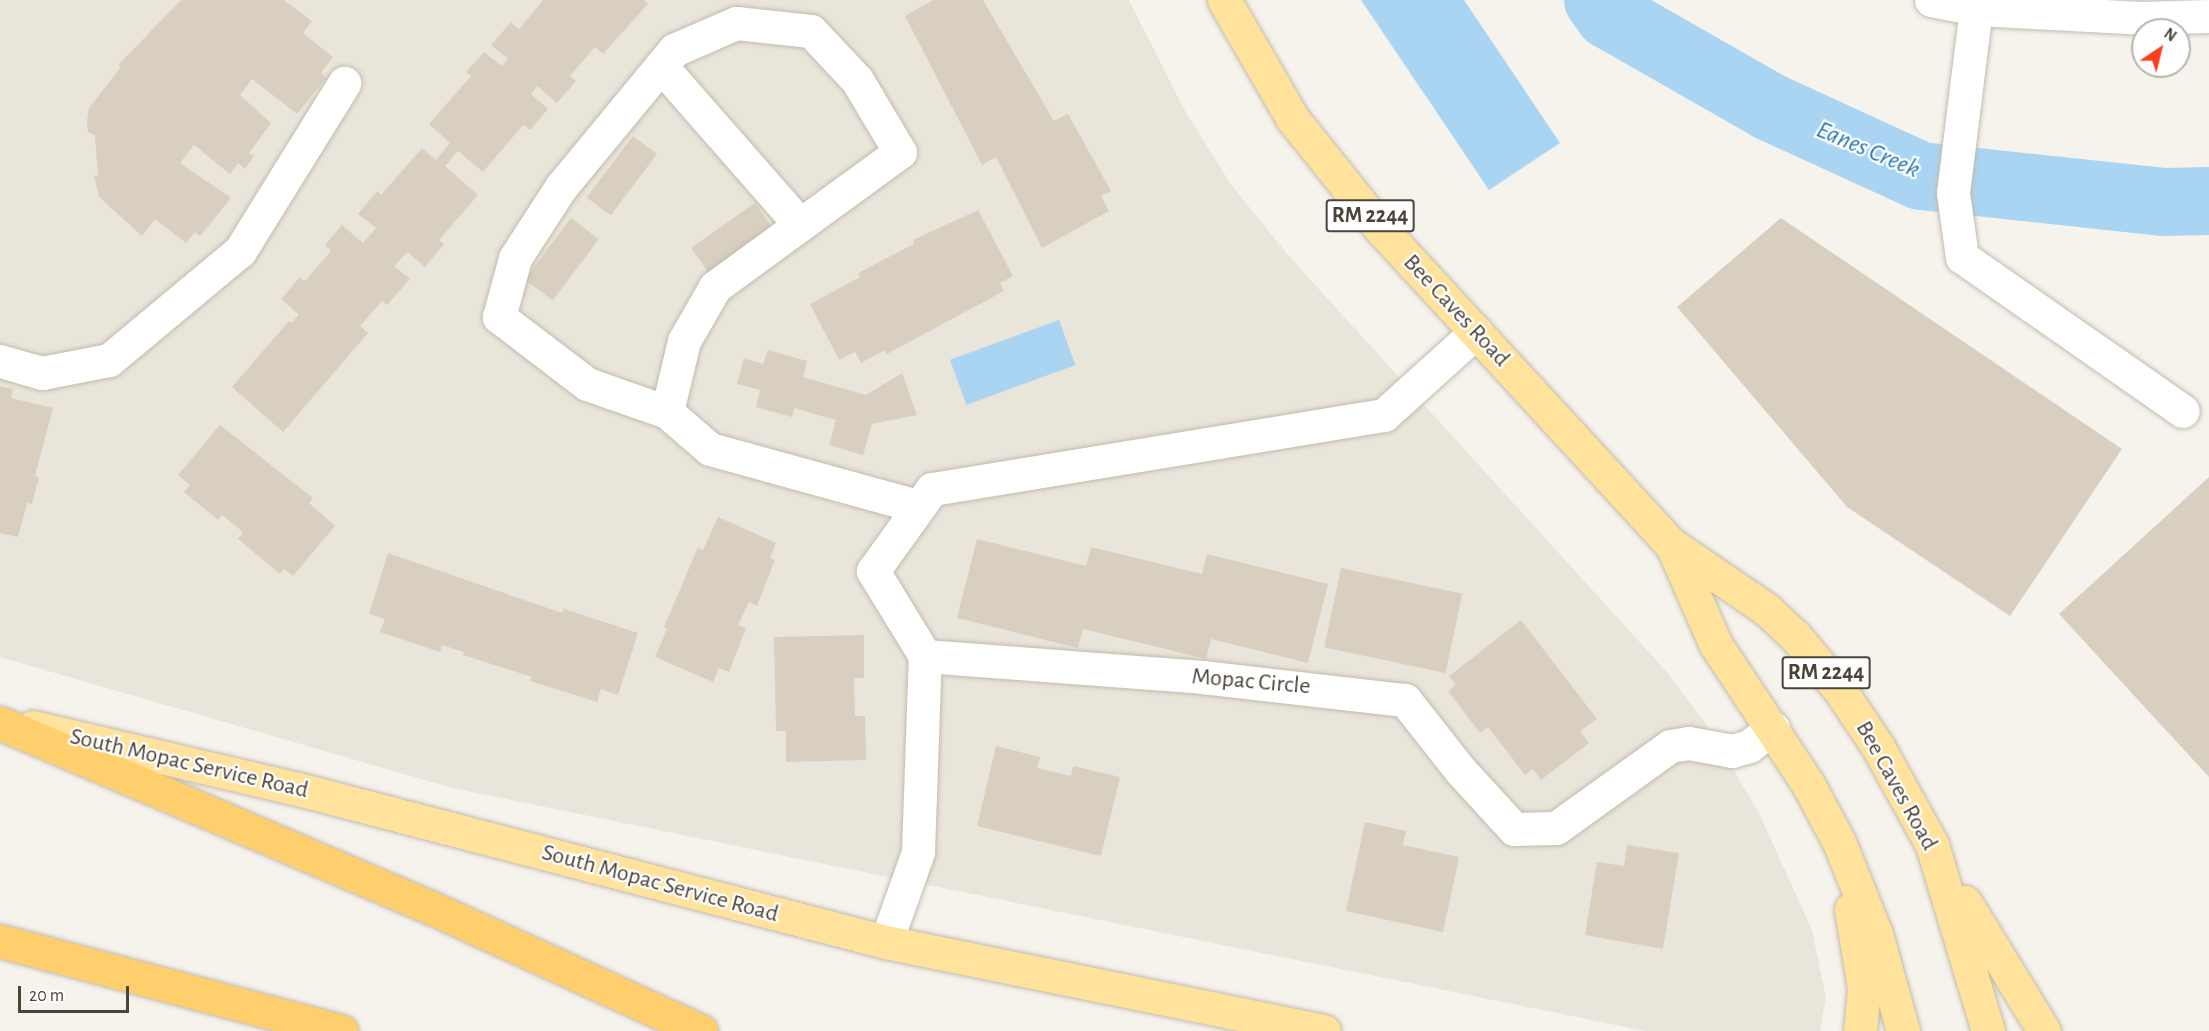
<!DOCTYPE html>
<style>
body{margin:0}
#map{position:relative;width:2209px;height:1031px;overflow:hidden;background:#f6f3ec;font-family:"Alegreya Sans",sans-serif}
div>[style]{position:absolute}
[style*='--x']{left:calc(var(--x)*1px);top:calc(var(--y)*1px);width:calc(var(--w)*1px);rotate:calc(var(--a)*1deg)}
.residential>*{inset:0;background:#eae5da}
.water>*{inset:0;background:#a9d4f2;transform-origin:0 0}
.river>*{height:68px;margin:-34px;padding:0 34px;transform-origin:34px;border-radius:34px;background:#a9d4f2}
.building>*{inset:0;background:#d8cfc1;transform-origin:0 0}
.roads{filter:drop-shadow(0 0 2px #c2bbae) drop-shadow(0 0 2px #c2bbae)}
.minor>*{height:33px;margin:-16.5px;padding:0 16.5px;transform-origin:16.5px;border-radius:16.5px;background:#fff}
.major>*{height:33px;margin:-16.5px;padding:0 16.5px;transform-origin:16.5px;border-radius:16.5px;background:#ffe39c}
.highway>*{height:33px;margin:-16.5px;padding:0 16.5px;transform-origin:16.5px;border-radius:16.5px;background:#ffcf6e}
span{translate:-50% -50%;white-space:nowrap;text-align:center;line-height:1.15;-webkit-text-stroke:4.5px #fff;paint-order:stroke}
.shield-label span{padding:2px 4px;background:#fff;border:2px solid;border-radius:4px;-webkit-text-stroke-width:0}
.shield-label{font-size:22px;color:#4b4439;font-weight:700}
.street-label{font-size:24px;color:#4b4439}
.water-label{font-size:26px;color:#2e7ab2;font-style:italic}
.north{position:absolute;left:2131px;top:18px;width:60px;height:60px;box-sizing:border-box;background:#fff;border:2px solid #b7b4b0;border-radius:50%;rotate:35deg;font-size:16px;font-weight:700;line-height:24px;text-align:center;color:#4b4439}
.north::after{content:'';display:block;margin:auto;width:21px;height:27px;background:#fc3f1d;clip-path:polygon(50% 0,100% 100%,50% 72%,0 100%)}
.scale{position:absolute;left:18px;top:986px;width:111px;height:27px;box-sizing:border-box;border:3px solid #4b4439;border-top:0;padding-left:8px;font-size:18px;line-height:21px;white-space:nowrap;color:#4b4439;-webkit-text-stroke:4px #fff;paint-order:stroke}
</style>
<div id="map">
<div class="residential">
<div style="clip-path:polygon(0 0,1129px 0,1184px 109px,1230px 183px,1288px 255px,1666px 671px,1706px 724px,1759px 813px,1812px 930px,1826px 998px,1820px 1031px,1645px 1031px,452px 788px,0 657px)"></div>
</div>
<div class="water">
<div style="clip-path:polygon(1361px 0,1464px 0,1560px 143px,1489px 190px)"></div>
<div style="left:1059px;top:320px;width:48px;height:116px;rotate:70deg"></div>
</div>
<div class="river">
<div style="--x:1598;--y:0;--w:19;--a:54"></div>
<div style="--x:1609;--y:15;--w:185;--a:29.7"></div>
<div style="--x:1770;--y:107;--w:166;--a:24.6"></div>
<div style="--x:1921;--y:176;--w:243;--a:6.1"></div>
<div style="--x:2163;--y:202;--w:46;--a:-1.2"></div>
</div>
<div class="building">
<div style="clip-path:polygon(181px 0,284px 0,312px 21px,303px 33px,333px 57px,321px 73px,326px 78px,297px 114px,252px 79px,240px 95px,271px 123px,249px 153px,254px 156px,245px 169px,238px 163px,230px 174px,194px 145px,180px 163px,231px 198px,200px 236px,195px 232px,186px 243px,155px 219px,142px 236px,99px 197px,94px 176px,98px 175px,95px 135px,88px 132px,87px 121px,89px 108px,121px 67px,118px 65px)"></div>
<div style="clip-path:polygon(543px 0,644px 0,648px 4px,603px 54px,595px 47px,570px 76px,576px 81px,557px 103px,537px 86px,531px 94px,548px 109px,530px 130px,523px 125px,483px 172px,458px 151px,445px 166px,478px 195px,439px 240px,444px 244px,425px 267px,407px 252px,394px 266px,410px 279px,387px 305px,382px 301px,360px 326px,368px 333px,283px 432px,232px 387px,289px 321px,291px 323px,299px 315px,281px 299px,300px 277px,305px 281px,331px 251px,325px 245px,342px 225px,363px 243px,376px 228px,358px 214px,377px 191px,381px 195px,422px 148px,436px 160px,450px 143px,429px 124px,471px 76px,466px 72px,484px 52px,502px 66px,508px 59px,491px 45px,511px 22px,519px 29px)"></div>
<div style="clip-path:polygon(933px 0,983px 0,1054px 121px,1068px 114px,1111px 191px,1101px 196px,1109px 211px,1042px 248px,996px 157px,982px 165px,905px 16px)"></div>
<div style="left:633px;top:136px;width:30px;height:77px;rotate:37deg"></div>
<div style="left:755px;top:203px;width:32px;height:78px;rotate:55deg"></div>
<div style="clip-path:polygon(978px 210px,1013px 276px,1000px 283px,1004px 291px,887px 354px,885px 350px,861px 363px,855px 352px,839px 360px,810px 304px,860px 277px,858px 273px,914px 244px,913px 240px)"></div>
<div style="left:571px;top:218px;width:35px;height:77px;rotate:37deg"></div>
<div style="clip-path:polygon(1781px 218px,2122px 449px,2010px 616px,1847px 507px,1677px 307px)"></div>
<div style="clip-path:polygon(768px 350px,807px 361px,803px 377px,866px 395px,902px 373px,917px 415px,872px 424px,863px 455px,829px 445px,836px 420px,794px 408px,792px 417px,756px 407px,760px 390px,737px 384px,744px 358px,763px 364px)"></div>
<div style="clip-path:polygon(0 386px,13px 389px,11px 398px,53px 408px,35px 476px,39px 477px,32px 504px,27px 503px,18px 537px,0 533px)"></div>
<div style="clip-path:polygon(220px 425px,313px 498px,309px 503px,335px 526px,293px 576px,284px 569px,280px 574px,238px 539px,243px 532px,222px 515px,218px 520px,184px 492px,190px 485px,178px 475px)"></div>
<div style="clip-path:polygon(2209px 477px,2209px 777px,2059px 614px)"></div>
<div style="clip-path:polygon(718px 517px,776px 543px,770px 558px,775px 560px,757px 606px,749px 602px,738px 625px,746px 628px,729px 672px,719px 668px,713px 682px,655px 657px,667px 629px,664px 627px,698px 547px,703px 550px)"></div>
<div style="clip-path:polygon(977px 539px,1086px 566px,1091px 547px,1202px 574px,1207px 554px,1328px 584px,1308px 663px,1211px 639px,1206px 659px,1083px 629px,1078px 648px,957px 618px)"></div>
<div style="clip-path:polygon(388px 553px,562px 613px,564px 609px,638px 633px,618px 695px,601px 689px,597px 702px,530px 681px,532px 677px,463px 655px,464px 652px,442px 645px,440px 652px,380px 632px,385px 619px,369px 614px)"></div>
<div style="left:1341px;top:568px;width:124px;height:81px;rotate:12deg"></div>
<div style="clip-path:polygon(1521px 620px,1597px 719px,1580px 731px,1589px 743px,1541px 780px,1533px 769px,1525px 775px,1488px 727px,1480px 733px,1448px 691px,1456px 685px,1449px 676px)"></div>
<div style="clip-path:polygon(864px 635px,864px 678px,854px 678px,855px 716px,865px 716px,866px 760px,786px 762px,786px 731px,776px 731px,774px 637px)"></div>
<div style="clip-path:polygon(996px 746px,1040px 757px,1037px 768px,1071px 776px,1073px 766px,1120px 777px,1101px 856px,977px 826px)"></div>
<div style="clip-path:polygon(1365px 822px,1406px 831px,1403px 845px,1459px 857px,1443px 932px,1346px 911px)"></div>
<div style="clip-path:polygon(1627px 845px,1679px 853px,1663px 949px,1585px 935px,1597px 862px,1624px 866px)"></div>
</div>
<div class="roads">
<div class="minor">
<div style="--x:1931;--y:0;--w:47;--a:11.1"></div>
<div style="--x:1977;--y:9;--w:164;--a:3.1"></div>
<div style="--x:2141;--y:18;--w:68;--a:-1.7"></div>
<div style="--x:1977;--y:0;--w:194;--a:97.1"></div>
<div style="--x:1953;--y:193;--w:65;--a:82"></div>
<div style="--x:1962;--y:257;--w:269;--a:34.9"></div>
<div style="--x:661;--y:66;--w:211;--a:48.8"></div>
<div style="--x:0;--y:361;--w:44;--a:15.9"></div>
<div style="--x:42;--y:373;--w:68;--a:-11"></div>
<div style="--x:109;--y:360;--w:170;--a:-39.8"></div>
<div style="--x:240;--y:251;--w:198;--a:-58.2"></div>
<div style="--x:667;--y:412;--w:85;--a:-160.7"></div>
<div style="--x:587;--y:384;--w:111;--a:-142.7"></div>
<div style="--x:499;--y:317;--w:61;--a:-74.8"></div>
<div style="--x:515;--y:258;--w:85;--a:-57.1"></div>
<div style="--x:561;--y:187;--w:178;--a:-50.5"></div>
<div style="--x:674;--y:50;--w:68;--a:-23.5"></div>
<div style="--x:736;--y:23;--w:75;--a:6.1"></div>
<div style="--x:811;--y:31;--w:67;--a:46.8"></div>
<div style="--x:857;--y:80;--w:84;--a:59.2"></div>
<div style="--x:900;--y:152;--w:229;--a:143.9"></div>
<div style="--x:715;--y:287;--w:62;--a:119.9"></div>
<div style="--x:684;--y:341;--w:73;--a:103.5"></div>
<div style="--x:667;--y:412;--w:57;--a:40.7"></div>
<div style="--x:710;--y:449;--w:215;--a:15.4"></div>
<div style="--x:925;--y:656;--w:100;--a:-121.5"></div>
<div style="--x:873;--y:571;--w:101;--a:-54.3"></div>
<div style="--x:932;--y:489;--w:458;--a:-9.3"></div>
<div style="--x:1384;--y:415;--w:124;--a:-42.1"></div>
<div style="--x:886;--y:942;--w:96;--a:-70.4"></div>
<div style="--x:918;--y:852;--w:196;--a:-88"></div>
<div style="--x:925;--y:656;--w:278;--a:4.3"></div>
<div style="--x:1202;--y:677;--w:204;--a:6.5"></div>
<div style="--x:1405;--y:700;--w:89;--a:51.8"></div>
<div style="--x:1460;--y:770;--w:80;--a:47.5"></div>
<div style="--x:1514;--y:829;--w:42;--a:-1.4"></div>
<div style="--x:1556;--y:828;--w:140;--a:-35.7"></div>
<div style="--x:1670;--y:746;--w:19;--a:-9"></div>
<div style="--x:1689;--y:743;--w:44;--a:10.5"></div>
<div style="--x:1732;--y:751;--w:18;--a:-16"></div>
<div style="--x:1749;--y:746;--w:30;--a:-37"></div>
</div>
<div class="major">
<div style="--x:1224;--y:0;--w:136;--a:60"></div>
<div style="--x:1292;--y:118;--w:142;--a:51.3"></div>
<div style="--x:1381;--y:229;--w:430;--a:47.4"></div>
<div style="--x:1672;--y:545;--w:114;--a:34.2"></div>
<div style="--x:1766;--y:609;--w:41;--a:43"></div>
<div style="--x:1796;--y:637;--w:69;--a:50.3"></div>
<div style="--x:1840;--y:690;--w:69;--a:56.3"></div>
<div style="--x:1878;--y:747;--w:112;--a:61.1"></div>
<div style="--x:1932;--y:845;--w:194;--a:73.2"></div>
<div style="--x:1672;--y:545;--w:109;--a:66.3"></div>
<div style="--x:1716;--y:645;--w:167;--a:56.5"></div>
<div style="--x:1808;--y:784;--w:66;--a:61.9"></div>
<div style="--x:1839;--y:842;--w:99;--a:68.1"></div>
<div style="--x:1876;--y:934;--w:101;--a:74.4"></div>
<div style="--x:33;--y:727;--w:272;--a:13.2"></div>
<div style="--x:298;--y:789;--w:608;--a:14.59"></div>
<div style="--x:886;--y:942;--w:447;--a:11.5"></div>
<div style="--x:1965;--y:902;--w:151;--a:58.5"></div>
<div style="--x:1851;--y:909;--w:80;--a:80.7"></div>
<div style="--x:1864;--y:988;--w:43;--a:95.3"></div>
</div>
<div class="highway">
<div style="--x:0;--y:723;--w:468;--a:23.2"></div>
<div style="--x:430;--y:907;--w:298;--a:24.6"></div>
<div style="--x:0;--y:941;--w:353;--a:14.8"></div>
</div>
</div>
<div class="shield-label">
<span style="left:1370px;top:216px">RM 2244</span>
<span style="left:1826px;top:673px">RM 2244</span>
</div>
<div class="street-label">
<span style="left:1456px;top:311px;rotate:47deg">Bee Caves Road</span>
<span style="left:1251px;top:682px;rotate:5deg">Mopac Circle</span>
<span style="left:189px;top:764px;rotate:13deg">South Mopac Service Road</span>
<span style="left:1896px;top:786px;rotate:61deg">Bee Caves Road</span>
<span style="left:660px;top:884px;rotate:15deg">South Mopac Service Road</span>
</div>
<div class="water-label">
<span style="left:1868px;top:150px;rotate:23deg">Eanes Creek</span>
</div>
<div class="north">N</div>
<div class="scale">20 m</div>
</div>
